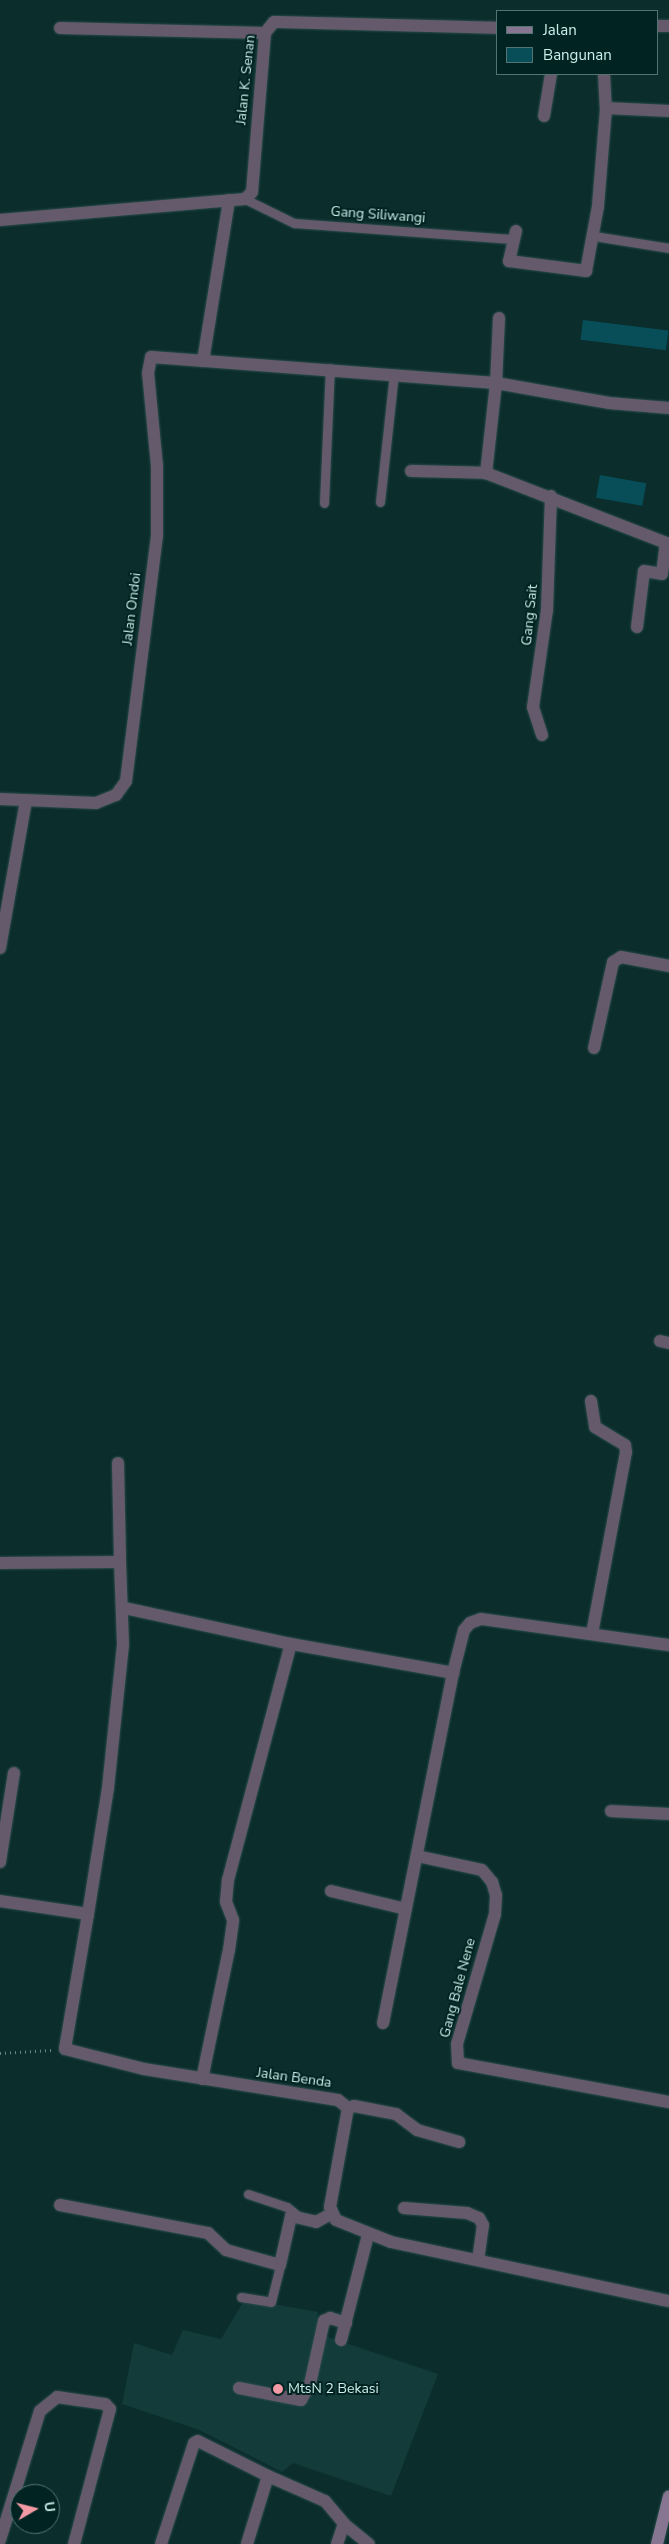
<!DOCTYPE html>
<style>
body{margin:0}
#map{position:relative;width:669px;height:2544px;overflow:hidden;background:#0b2d2c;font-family:"Nunito Sans",sans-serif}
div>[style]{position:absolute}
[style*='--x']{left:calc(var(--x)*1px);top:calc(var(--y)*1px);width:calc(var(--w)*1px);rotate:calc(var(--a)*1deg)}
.built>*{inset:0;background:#123b3a}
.building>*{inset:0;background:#074e59;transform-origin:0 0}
.path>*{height:3px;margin-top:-1.5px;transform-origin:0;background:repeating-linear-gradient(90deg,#658684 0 1px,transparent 0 5px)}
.roads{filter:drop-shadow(0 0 1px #2a4c4a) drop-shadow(0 0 1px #2a4c4a)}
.lane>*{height:9px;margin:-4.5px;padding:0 4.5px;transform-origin:4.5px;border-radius:4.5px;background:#645a6b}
.street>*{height:12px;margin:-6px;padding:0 6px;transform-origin:6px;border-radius:6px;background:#645a6b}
.secondary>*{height:12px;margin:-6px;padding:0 6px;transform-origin:6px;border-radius:6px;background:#867691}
.dots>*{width:14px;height:14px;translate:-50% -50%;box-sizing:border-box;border:2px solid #012422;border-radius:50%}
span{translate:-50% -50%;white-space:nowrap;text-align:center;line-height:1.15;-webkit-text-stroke:4px #012422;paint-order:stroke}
.street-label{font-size:14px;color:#cdecea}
.poi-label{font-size:14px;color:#cdecea}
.left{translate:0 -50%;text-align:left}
.legend{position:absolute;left:496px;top:10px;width:162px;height:65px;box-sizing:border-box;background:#012422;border:1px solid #537472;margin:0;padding:6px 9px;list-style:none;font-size:15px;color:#cdecea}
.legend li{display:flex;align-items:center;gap:10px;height:25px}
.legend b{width:25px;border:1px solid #537472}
.north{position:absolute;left:10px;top:2484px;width:50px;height:50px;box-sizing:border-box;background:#012422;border:1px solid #537472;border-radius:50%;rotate:82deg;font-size:14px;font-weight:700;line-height:20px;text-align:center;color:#cdecea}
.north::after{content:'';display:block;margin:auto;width:18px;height:22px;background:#f49aa5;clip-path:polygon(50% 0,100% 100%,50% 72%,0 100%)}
</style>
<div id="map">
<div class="built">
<div style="clip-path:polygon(245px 2299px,318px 2312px,316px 2333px,438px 2374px,391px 2496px,293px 2463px,282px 2472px,197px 2429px,122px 2404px,134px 2343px,172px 2355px,183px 2330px,221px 2339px)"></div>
</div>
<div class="building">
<div style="left:583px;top:320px;width:86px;height:20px;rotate:7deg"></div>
<div style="left:600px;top:475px;width:47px;height:23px;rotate:10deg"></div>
</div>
<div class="path">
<div style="--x:0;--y:2053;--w:52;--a:-3.3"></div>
</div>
<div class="roads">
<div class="lane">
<div style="--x:245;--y:199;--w:55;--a:26.1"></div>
<div style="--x:294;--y:223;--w:221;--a:4.2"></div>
<div style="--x:594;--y:236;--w:76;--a:9.1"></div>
<div style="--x:380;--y:502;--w:129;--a:-83.8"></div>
<div style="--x:324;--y:503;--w:135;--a:-87.5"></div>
<div style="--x:248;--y:2194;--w:41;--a:18.4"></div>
<div style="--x:287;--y:2207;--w:13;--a:39"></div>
<div style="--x:241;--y:2297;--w:30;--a:9"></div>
<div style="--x:271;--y:2302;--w:38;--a:-76"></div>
</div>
<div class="street">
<div style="--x:658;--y:26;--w:11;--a:0"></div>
<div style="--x:60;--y:28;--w:205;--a:1.4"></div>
<div style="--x:604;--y:74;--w:34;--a:87"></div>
<div style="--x:544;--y:116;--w:43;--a:-80.5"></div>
<div style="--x:0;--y:220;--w:246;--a:-4.9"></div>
<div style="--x:245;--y:199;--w:10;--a:-45"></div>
<div style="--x:252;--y:192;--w:160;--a:-85.3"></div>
<div style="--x:265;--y:33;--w:14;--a:-51"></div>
<div style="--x:274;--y:22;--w:224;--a:1.5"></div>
<div style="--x:516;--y:231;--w:31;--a:103"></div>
<div style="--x:509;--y:261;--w:78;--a:7.4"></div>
<div style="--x:586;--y:271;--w:66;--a:-79.5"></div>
<div style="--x:598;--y:206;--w:98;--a:-85.3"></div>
<div style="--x:606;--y:108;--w:63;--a:2.7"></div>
<div style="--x:499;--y:318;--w:65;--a:92.6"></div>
<div style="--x:496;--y:383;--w:115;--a:10"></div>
<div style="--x:609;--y:403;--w:60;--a:4.8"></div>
<div style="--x:203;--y:361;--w:163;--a:-80.8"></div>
<div style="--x:411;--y:471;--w:75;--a:1.5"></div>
<div style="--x:637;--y:627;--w:56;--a:-82.9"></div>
<div style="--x:644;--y:571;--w:18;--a:9"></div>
<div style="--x:662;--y:574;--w:31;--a:-83"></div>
<div style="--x:542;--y:735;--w:29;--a:-108"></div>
<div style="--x:533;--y:707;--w:98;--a:-81.8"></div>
<div style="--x:547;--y:610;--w:114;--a:-88"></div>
<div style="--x:0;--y:799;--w:96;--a:2.4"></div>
<div style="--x:96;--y:803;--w:22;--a:-22"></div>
<div style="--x:116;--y:795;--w:17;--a:-54"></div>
<div style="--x:126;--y:781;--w:248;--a:-82.8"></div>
<div style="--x:157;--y:535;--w:69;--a:-90"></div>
<div style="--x:157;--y:466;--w:93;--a:-95.5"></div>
<div style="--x:148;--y:373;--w:16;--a:-79"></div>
<div style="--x:151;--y:357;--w:346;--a:4.3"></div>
<div style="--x:496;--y:383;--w:91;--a:96.3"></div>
<div style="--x:486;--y:473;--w:196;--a:21.2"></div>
<div style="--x:0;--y:948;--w:149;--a:-80"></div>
<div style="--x:594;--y:1048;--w:88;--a:-77.5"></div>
<div style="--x:613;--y:962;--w:9;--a:-32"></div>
<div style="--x:621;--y:957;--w:49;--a:10.6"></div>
<div style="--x:660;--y:1341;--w:9;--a:13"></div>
<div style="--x:591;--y:1401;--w:26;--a:81"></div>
<div style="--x:595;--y:1427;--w:35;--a:31"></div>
<div style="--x:625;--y:1445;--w:7;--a:82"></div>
<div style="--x:626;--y:1452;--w:185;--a:100.6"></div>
<div style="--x:118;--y:1463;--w:99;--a:88.8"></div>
<div style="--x:0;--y:1563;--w:120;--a:-0.5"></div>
<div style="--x:120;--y:1562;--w:83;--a:87.9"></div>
<div style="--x:123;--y:1645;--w:144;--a:96"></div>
<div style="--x:108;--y:1788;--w:128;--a:99"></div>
<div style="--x:124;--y:1608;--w:171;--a:12.2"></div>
<div style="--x:291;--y:1644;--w:165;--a:10.1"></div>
<div style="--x:453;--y:1673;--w:357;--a:101.3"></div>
<div style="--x:453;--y:1673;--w:44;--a:-75.7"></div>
<div style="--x:464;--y:1630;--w:9;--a:-49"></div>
<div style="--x:470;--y:1623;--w:12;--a:-20"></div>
<div style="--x:481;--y:1619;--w:190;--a:7.9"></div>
<div style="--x:611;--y:1811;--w:58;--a:3"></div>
<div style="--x:417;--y:1856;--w:66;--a:12.2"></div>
<div style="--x:482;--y:1870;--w:16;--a:50"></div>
<div style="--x:492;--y:1882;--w:14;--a:73"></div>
<div style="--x:496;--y:1895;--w:19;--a:93"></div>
<div style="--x:495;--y:1914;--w:135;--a:106.3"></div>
<div style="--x:457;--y:2044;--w:19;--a:87"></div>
<div style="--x:458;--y:2063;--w:215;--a:10.5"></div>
<div style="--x:0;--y:1862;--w:90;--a:-81.1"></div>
<div style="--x:331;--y:1891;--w:77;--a:13.5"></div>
<div style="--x:0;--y:1901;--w:89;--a:8.4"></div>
<div style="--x:88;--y:1914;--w:137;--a:99.7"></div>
<div style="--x:65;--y:2049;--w:81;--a:14.2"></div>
<div style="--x:144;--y:2069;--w:196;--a:9.1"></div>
<div style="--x:338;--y:2100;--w:13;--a:39"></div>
<div style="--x:348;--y:2108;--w:101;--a:100.3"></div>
<div style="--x:330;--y:2207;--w:14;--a:65"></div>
<div style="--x:336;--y:2220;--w:59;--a:21.8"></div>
<div style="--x:391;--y:2242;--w:284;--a:12"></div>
<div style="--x:202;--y:2079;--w:132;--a:-78.2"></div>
<div style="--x:229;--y:1950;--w:30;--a:-82"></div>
<div style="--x:233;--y:1920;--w:19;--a:-111"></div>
<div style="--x:226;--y:1902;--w:22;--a:-85"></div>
<div style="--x:228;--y:1880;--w:244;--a:-75.1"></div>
<div style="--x:348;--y:2108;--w:6;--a:-18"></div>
<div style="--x:354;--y:2106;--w:43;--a:10.8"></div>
<div style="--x:396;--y:2114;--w:26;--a:37"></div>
<div style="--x:417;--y:2130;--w:44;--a:15.9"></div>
<div style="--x:60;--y:2205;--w:151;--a:10.7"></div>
<div style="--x:208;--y:2233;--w:25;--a:43"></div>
<div style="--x:226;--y:2250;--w:56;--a:15.5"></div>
<div style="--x:280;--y:2265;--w:50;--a:-77.3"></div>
<div style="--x:291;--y:2216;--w:26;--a:13"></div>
<div style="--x:316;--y:2222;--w:17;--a:-28"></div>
<div style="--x:404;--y:2208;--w:63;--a:4.5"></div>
<div style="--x:467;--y:2213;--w:13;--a:23"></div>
<div style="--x:479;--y:2218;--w:8;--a:60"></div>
<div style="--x:483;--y:2225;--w:35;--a:98"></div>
<div style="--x:341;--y:2340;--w:108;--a:-75.6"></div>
<div style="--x:239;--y:2388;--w:63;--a:11"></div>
<div style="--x:301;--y:2400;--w:18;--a:-61"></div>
<div style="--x:310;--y:2384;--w:65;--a:-77.5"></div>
<div style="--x:324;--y:2321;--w:7;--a:-27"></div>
<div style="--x:330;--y:2318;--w:17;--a:17"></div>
<div style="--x:268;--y:2476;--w:62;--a:23.7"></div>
<div style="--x:325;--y:2501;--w:30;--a:50"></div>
<div style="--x:0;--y:2540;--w:135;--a:-72.8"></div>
<div style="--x:40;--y:2411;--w:22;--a:-39"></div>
<div style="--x:57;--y:2397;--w:49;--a:8.3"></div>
<div style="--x:105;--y:2404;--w:7;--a:45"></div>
<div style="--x:110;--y:2409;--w:140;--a:104.9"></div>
<div style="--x:161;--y:2544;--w:106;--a:-71.9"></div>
<div style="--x:194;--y:2443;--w:4;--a:-27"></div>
<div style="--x:198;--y:2441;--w:78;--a:26.6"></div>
<div style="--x:268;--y:2476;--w:71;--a:107.2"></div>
<div style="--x:337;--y:2544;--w:21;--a:-71"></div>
<div style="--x:344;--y:2524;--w:32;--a:39"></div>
</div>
<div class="secondary">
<div style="--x:657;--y:2544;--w:49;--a:-76"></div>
</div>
</div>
<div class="dots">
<div style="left:278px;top:2389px;background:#f49aa5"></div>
</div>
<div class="street-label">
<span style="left:246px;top:80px;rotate:-84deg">Jalan K. Senan</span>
<span style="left:378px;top:215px;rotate:4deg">Gang Siliwangi</span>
<span style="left:132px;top:609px;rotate:-83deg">Jalan Ondoi</span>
<span style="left:530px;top:615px;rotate:-84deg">Gang Sait</span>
<span style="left:458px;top:1988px;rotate:-75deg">Gang Bale Nene</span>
<span style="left:294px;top:2078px;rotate:8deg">Jalan Benda</span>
</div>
<div class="poi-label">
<span class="left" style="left:288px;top:2389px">MtsN 2 Bekasi</span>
</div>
<ul class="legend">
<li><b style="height:6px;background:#867691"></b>Jalan</li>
<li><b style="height:14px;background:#074e59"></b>Bangunan</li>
</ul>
<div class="north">U</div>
</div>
